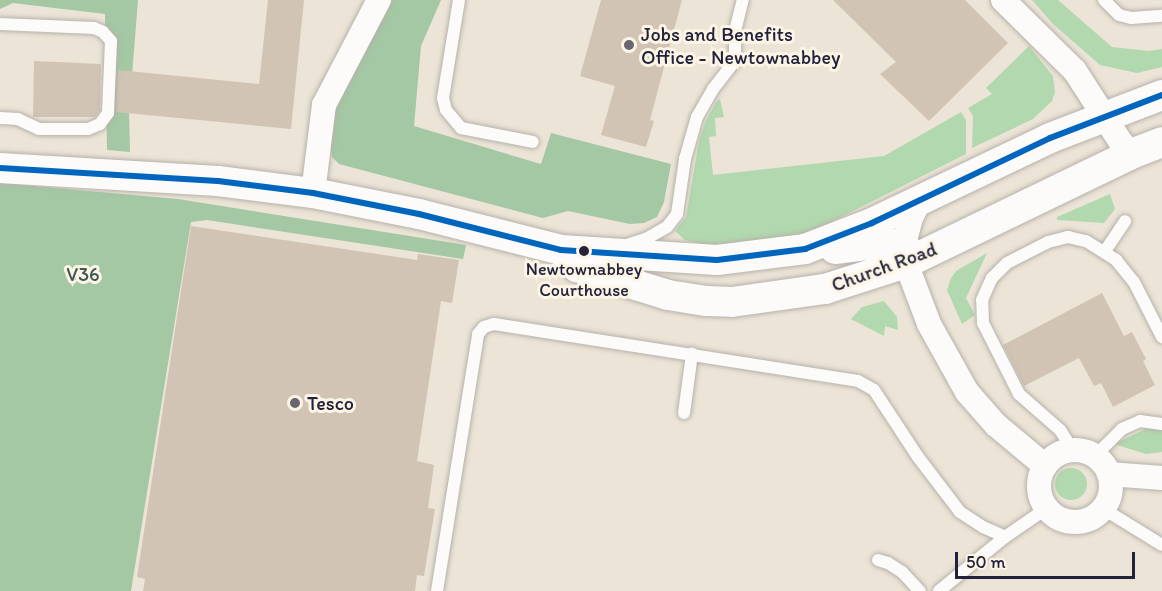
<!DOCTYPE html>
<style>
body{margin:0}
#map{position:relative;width:1162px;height:591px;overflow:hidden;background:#ece4d6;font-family:Itim,sans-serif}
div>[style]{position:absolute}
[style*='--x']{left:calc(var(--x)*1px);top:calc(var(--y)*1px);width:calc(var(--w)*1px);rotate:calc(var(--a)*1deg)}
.green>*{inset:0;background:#b1d8ae}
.round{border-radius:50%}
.forest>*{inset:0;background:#a3c8a3}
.building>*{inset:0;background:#d2c4b4}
.roads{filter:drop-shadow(0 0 2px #b6b1ab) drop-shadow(0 0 2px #b6b1ab)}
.service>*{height:12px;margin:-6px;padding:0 6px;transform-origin:6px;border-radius:6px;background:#fcfbf9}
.minor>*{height:24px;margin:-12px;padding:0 12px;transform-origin:12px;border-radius:12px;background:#fcfbf9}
.minor>.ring{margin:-12px;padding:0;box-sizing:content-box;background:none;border:24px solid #fcfbf9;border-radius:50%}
.tertiary>*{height:30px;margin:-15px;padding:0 15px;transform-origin:15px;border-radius:15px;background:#fcfbf9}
.bus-1>*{height:6px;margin:-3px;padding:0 3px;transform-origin:3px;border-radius:3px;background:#0065bd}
.dots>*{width:16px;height:16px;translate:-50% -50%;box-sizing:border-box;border:3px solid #fcf5e5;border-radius:50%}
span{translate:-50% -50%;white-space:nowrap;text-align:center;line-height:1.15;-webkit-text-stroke:6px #fcf5e5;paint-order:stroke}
.bus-label{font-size:18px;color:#22223b}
.poi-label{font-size:20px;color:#22223b}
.left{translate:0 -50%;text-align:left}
.street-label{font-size:20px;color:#22223b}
.park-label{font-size:20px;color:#3e5654}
.scale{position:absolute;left:955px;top:552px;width:180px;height:27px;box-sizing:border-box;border:3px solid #22223b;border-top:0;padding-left:8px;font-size:18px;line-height:21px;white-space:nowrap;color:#22223b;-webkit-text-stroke:4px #fcf5e5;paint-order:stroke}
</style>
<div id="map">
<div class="green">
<div style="clip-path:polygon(1032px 0,1058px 0,1112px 47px,1149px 51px,1162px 49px,1162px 67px,1137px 73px,1100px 65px,1053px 24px)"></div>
<div style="clip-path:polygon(1029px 46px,1053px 76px,1055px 92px,1052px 101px,1033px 119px,972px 148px,973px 116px,968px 108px,992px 94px,986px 88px)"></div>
<div style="clip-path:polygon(720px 99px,724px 117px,715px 118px,716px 136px,709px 137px,713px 175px,884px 156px,961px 112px,966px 120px,966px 154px,813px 231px,764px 242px,711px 246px,685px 240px,675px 231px,686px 217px,699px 141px,705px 123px,716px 102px)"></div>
<div style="clip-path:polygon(1110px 194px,1115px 209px,1104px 223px,1057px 220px,1057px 217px)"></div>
<div style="clip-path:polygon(987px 253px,966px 298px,975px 315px,962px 324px,947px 290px,951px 278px,956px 271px)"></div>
<div style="clip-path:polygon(884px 301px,897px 317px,898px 330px,885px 326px,884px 336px,851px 319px,862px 307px)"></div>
<div style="clip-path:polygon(1154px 425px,1162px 431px,1162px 452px,1146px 454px,1114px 444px)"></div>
<div class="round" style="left:1055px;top:468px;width:32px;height:32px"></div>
</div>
<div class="forest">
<div style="clip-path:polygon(0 0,138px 0,129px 113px,130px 152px,107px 150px,105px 14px,13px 3px,0 9px)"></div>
<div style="clip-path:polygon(382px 0,441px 0,421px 46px,414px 126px,541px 164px,551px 133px,671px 164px,664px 202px,657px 217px,644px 223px,630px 224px,568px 211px,543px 218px,339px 164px,332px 157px,328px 125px)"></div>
<div style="clip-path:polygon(0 183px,178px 199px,466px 245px,463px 259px,207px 220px,191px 222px,131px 591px,0 591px)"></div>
</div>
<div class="building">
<div style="clip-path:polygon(268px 0,304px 0,291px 129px,116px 112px,118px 70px,259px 84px)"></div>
<div style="clip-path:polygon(601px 0,682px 0,650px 120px,654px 121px,646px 147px,601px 135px,615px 86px,580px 76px)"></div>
<div style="clip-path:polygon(833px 0,965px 0,1008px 43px,929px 121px,880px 74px,896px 62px)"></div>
<div style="clip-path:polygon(34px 61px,101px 64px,100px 110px,95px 117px,33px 117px)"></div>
<div style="clip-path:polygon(191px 226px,417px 260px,418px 254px,459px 260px,452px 303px,441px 301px,417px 461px,434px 465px,428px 508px,435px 509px,424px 576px,417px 575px,415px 591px,143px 591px,145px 579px,137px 577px)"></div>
<div style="clip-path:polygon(1102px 293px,1124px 336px,1132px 332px,1146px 359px,1143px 361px,1155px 385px,1113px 407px,1101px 383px,1094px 386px,1079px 358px,1024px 386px,1003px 345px)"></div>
</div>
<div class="roads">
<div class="service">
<div style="--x:459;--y:0;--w:99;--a:99.3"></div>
<div style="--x:443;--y:98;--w:12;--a:76"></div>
<div style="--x:446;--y:110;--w:23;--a:50"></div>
<div style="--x:461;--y:128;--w:73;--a:11"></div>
<div style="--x:1104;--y:0;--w:21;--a:45"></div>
<div style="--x:1119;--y:15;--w:12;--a:14"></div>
<div style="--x:1131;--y:18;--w:31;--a:-4"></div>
<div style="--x:0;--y:24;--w:94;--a:2.4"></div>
<div style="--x:94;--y:28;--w:10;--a:24"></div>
<div style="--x:103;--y:32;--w:12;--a:48"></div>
<div style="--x:111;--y:41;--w:72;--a:92.4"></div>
<div style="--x:108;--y:113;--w:14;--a:126"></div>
<div style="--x:100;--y:124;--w:13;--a:157"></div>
<div style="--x:88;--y:129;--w:49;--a:180"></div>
<div style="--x:39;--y:129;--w:23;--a:-155"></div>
<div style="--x:18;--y:119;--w:18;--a:-177"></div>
<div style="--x:627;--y:245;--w:20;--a:-18"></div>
<div style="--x:646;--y:239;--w:24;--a:-30"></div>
<div style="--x:667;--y:227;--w:16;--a:-52"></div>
<div style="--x:677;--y:214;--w:56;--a:-81.7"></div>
<div style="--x:685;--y:159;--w:44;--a:-74.1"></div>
<div style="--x:697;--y:117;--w:32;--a:-60"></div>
<div style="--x:713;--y:89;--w:36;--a:-52"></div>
<div style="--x:735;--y:61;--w:30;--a:-90"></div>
<div style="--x:735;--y:31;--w:32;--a:-76"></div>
<div style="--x:1105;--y:251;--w:36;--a:-56"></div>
<div style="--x:684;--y:413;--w:60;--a:-82.3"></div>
<div style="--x:1073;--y:450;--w:24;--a:-123"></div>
<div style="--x:1060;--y:430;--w:55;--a:-138.7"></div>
<div style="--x:1019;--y:394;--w:80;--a:-116.9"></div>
<div style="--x:983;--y:323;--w:23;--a:-92"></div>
<div style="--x:982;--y:300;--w:24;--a:-66"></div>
<div style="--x:992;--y:278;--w:21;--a:-45"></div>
<div style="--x:1007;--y:263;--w:46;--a:-27.1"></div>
<div style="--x:1048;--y:242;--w:21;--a:-14"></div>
<div style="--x:1068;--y:237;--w:18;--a:13"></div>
<div style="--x:1086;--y:241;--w:36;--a:32"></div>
<div style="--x:1116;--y:260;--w:28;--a:51"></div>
<div style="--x:1134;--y:282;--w:62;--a:63"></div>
<div style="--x:1095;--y:456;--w:38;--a:-45"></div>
<div style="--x:1122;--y:429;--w:20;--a:-24"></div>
<div style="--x:1140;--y:421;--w:22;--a:8"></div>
<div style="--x:1102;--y:508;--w:70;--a:31.7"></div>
<div style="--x:878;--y:560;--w:10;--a:17"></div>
<div style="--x:888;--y:563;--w:17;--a:33"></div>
<div style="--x:902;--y:572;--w:26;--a:47"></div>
<div style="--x:437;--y:591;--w:260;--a:-80.9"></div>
<div style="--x:478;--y:334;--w:9;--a:-49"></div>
<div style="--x:484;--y:327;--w:10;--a:-17"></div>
<div style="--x:494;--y:324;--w:368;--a:8.9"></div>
<div style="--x:858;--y:381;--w:18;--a:29"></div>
<div style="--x:874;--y:390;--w:80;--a:56.7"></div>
<div style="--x:918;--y:457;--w:69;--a:52.6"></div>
<div style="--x:960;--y:512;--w:27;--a:33"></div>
<div style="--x:983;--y:527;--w:24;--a:24"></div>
<div style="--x:939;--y:591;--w:85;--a:-39.3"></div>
<div style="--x:1005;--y:537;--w:51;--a:-34.6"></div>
</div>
<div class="minor">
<div style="--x:1003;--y:0;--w:101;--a:44.6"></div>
<div style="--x:1075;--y:71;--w:83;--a:57.3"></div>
<div style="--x:1120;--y:141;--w:17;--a:50"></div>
<div style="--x:313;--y:193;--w:89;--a:-82.9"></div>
<div style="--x:324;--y:105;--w:119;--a:-62.4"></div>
<div style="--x:928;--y:196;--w:15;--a:138"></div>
<div style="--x:917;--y:206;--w:13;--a:117"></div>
<div style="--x:911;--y:218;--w:27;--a:105"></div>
<div style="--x:904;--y:244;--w:19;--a:84"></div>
<div style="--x:906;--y:263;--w:65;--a:69.3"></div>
<div style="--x:929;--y:324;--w:78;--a:60.8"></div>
<div style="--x:967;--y:392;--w:44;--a:48.7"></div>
<div style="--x:996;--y:425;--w:64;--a:39.9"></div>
<div class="ring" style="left:1039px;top:450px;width:48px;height:48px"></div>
<div style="--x:1109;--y:474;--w:53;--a:4.3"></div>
</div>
<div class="tertiary">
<div style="--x:0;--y:168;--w:218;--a:3.4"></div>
<div style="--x:218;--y:181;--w:96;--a:7.2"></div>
<div style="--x:313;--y:193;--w:108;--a:11.2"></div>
<div style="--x:419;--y:214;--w:146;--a:14.2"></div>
<div style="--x:561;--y:250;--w:156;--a:3.7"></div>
<div style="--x:717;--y:260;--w:89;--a:-7.1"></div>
<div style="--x:805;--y:249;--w:72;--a:-21.2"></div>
<div style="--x:872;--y:223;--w:197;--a:-25.5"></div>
<div style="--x:1050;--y:138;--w:120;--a:-21"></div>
<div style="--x:835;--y:249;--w:34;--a:-7"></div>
<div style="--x:869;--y:245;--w:35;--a:-2"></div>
<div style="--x:563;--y:252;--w:21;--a:47"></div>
<div style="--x:577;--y:267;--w:95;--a:17.1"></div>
<div style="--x:668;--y:295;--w:39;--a:9"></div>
<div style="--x:707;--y:301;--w:25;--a:2"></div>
<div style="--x:732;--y:302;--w:94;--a:-8"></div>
<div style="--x:825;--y:289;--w:85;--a:-17.8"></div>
<div style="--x:906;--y:263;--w:250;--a:-25.8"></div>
<div style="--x:1131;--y:154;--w:33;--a:-21"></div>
</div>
</div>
<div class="bus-1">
<div style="--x:0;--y:168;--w:218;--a:3.4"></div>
<div style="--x:218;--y:181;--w:96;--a:7.2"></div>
<div style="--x:313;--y:193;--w:108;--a:11.2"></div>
<div style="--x:419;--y:214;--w:146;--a:14.2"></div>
<div style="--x:561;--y:250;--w:156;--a:3.7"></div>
<div style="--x:717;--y:260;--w:89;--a:-7.1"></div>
<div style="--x:805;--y:249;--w:72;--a:-21.2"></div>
<div style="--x:872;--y:223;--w:197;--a:-25.5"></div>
<div style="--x:1050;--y:138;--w:120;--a:-21"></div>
</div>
<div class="dots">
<div style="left:629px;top:45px;background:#696671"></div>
<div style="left:584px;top:251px;background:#22223b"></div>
<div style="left:295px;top:403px;background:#696671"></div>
</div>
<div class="bus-label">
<span style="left:584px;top:280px">Newtownabbey<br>Courthouse</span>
</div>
<div class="poi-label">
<span class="left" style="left:641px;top:46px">Jobs and Benefits<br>Office - Newtownabbey</span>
<span class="left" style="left:307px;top:403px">Tesco</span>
</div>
<div class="street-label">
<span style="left:884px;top:267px;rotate:-20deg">Church Road</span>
</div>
<div class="park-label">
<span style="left:83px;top:274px">V36</span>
</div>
<div class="scale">50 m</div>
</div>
